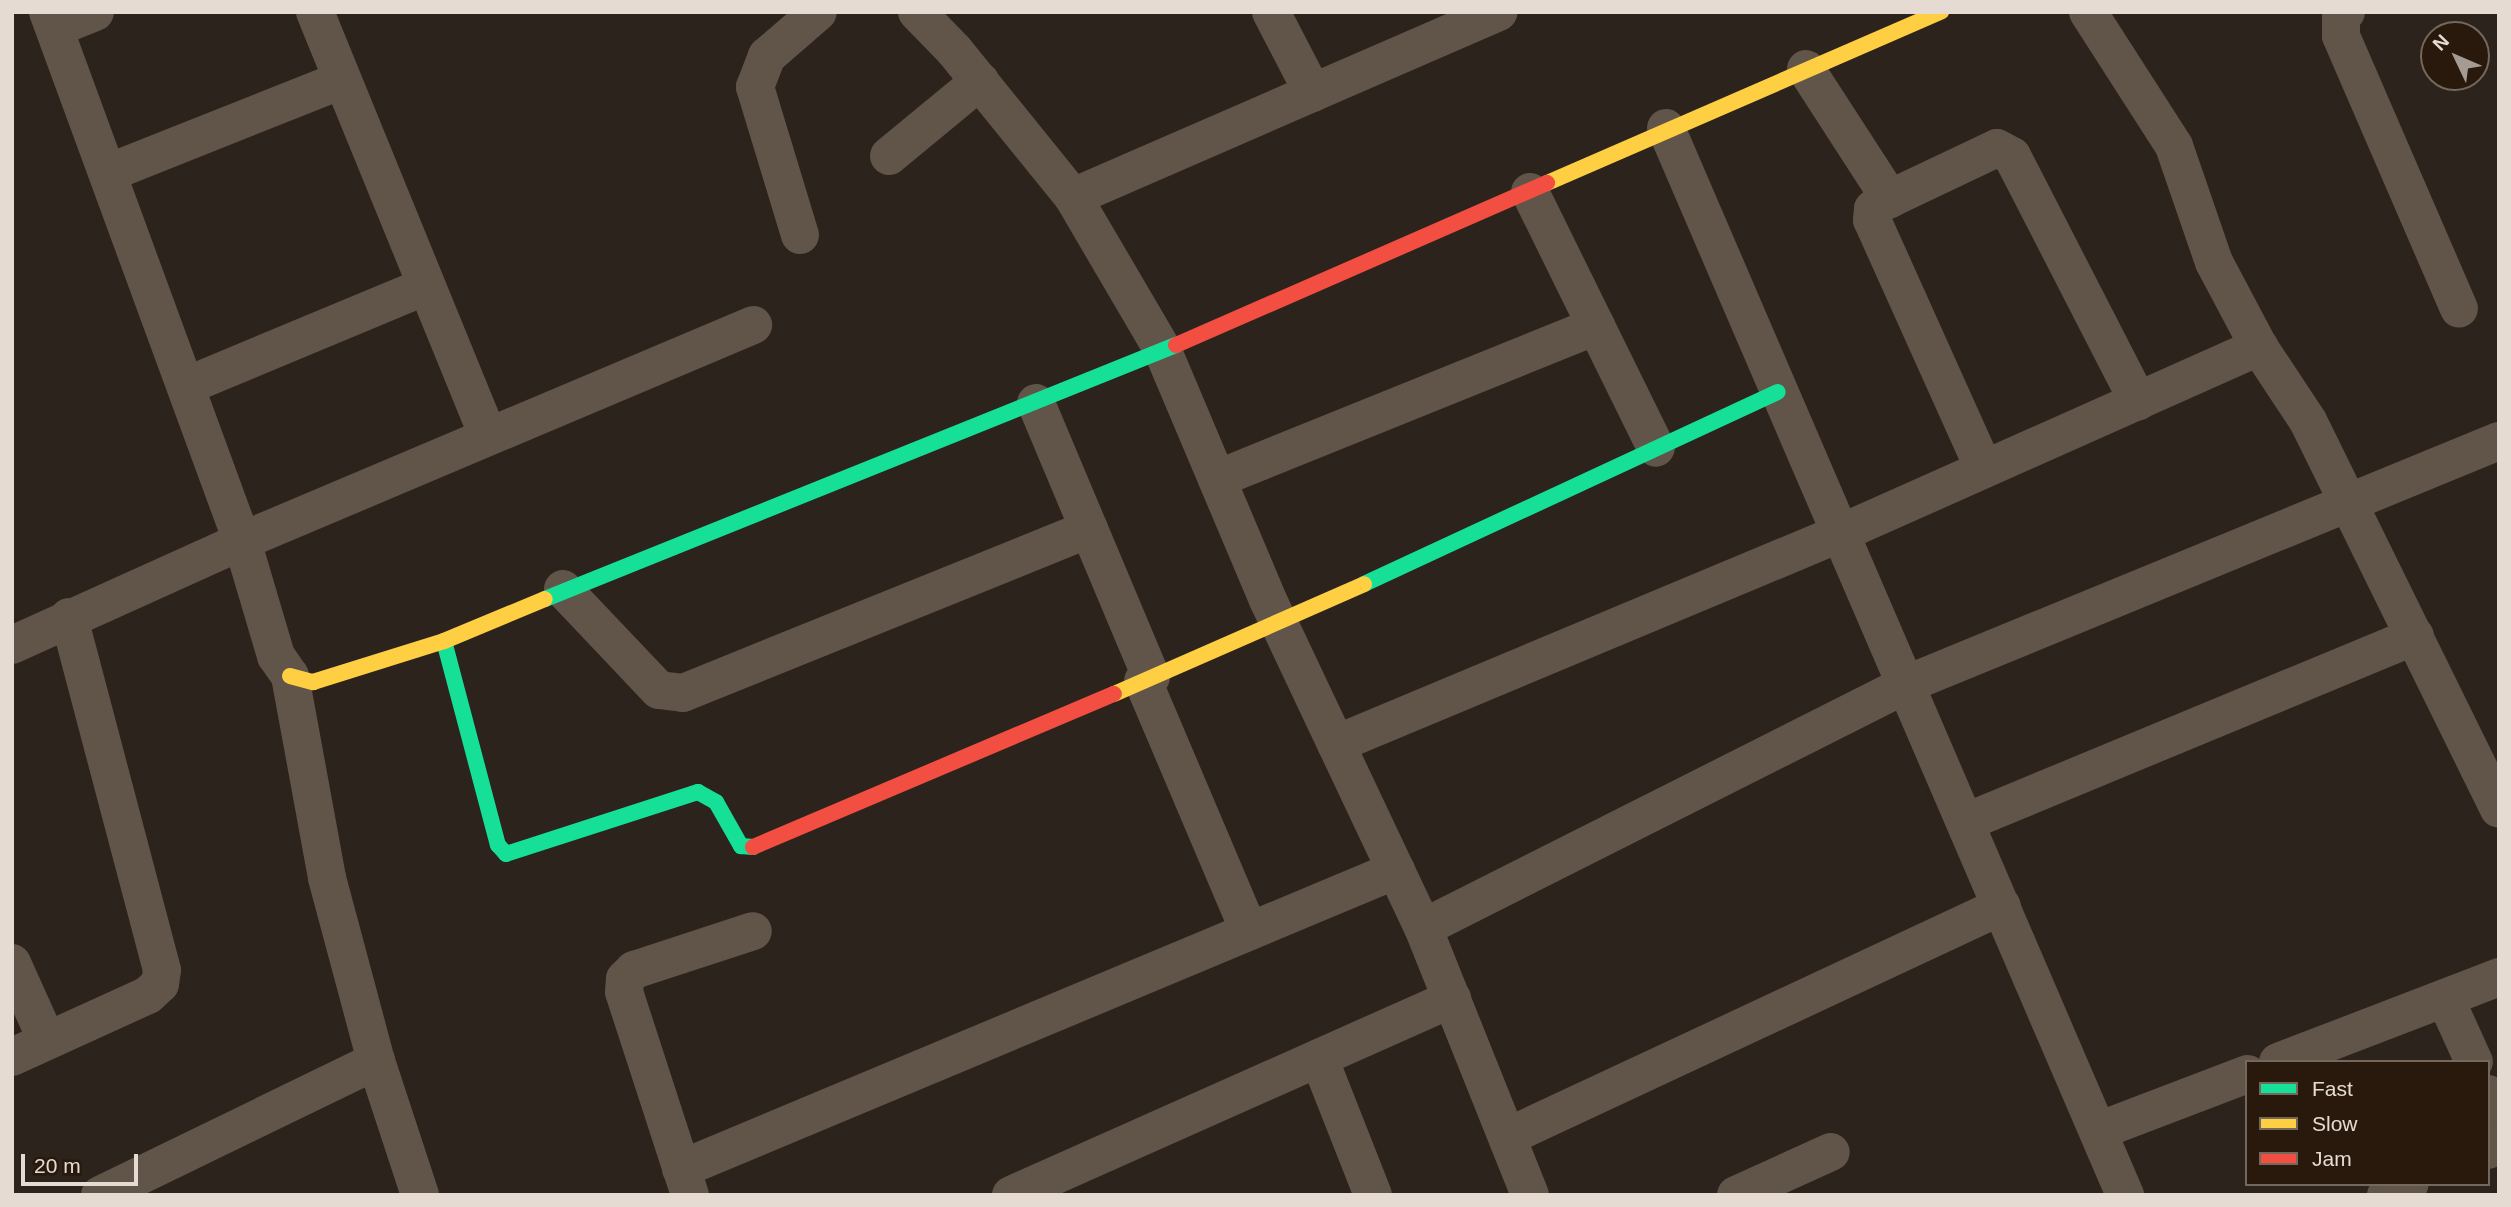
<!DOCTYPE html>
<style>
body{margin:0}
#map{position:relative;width:2511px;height:1207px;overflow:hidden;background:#2c231c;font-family:Arial,sans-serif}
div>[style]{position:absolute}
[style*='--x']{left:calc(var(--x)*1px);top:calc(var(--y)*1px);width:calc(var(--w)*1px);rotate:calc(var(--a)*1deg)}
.street>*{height:38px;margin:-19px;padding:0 19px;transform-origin:19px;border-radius:19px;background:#615448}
.fast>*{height:16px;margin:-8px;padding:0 8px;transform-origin:8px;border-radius:8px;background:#16e098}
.slow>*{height:16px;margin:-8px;padding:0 8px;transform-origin:8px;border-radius:8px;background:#ffcf43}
.jam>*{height:16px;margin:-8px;padding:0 8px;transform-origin:8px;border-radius:8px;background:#f24e42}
span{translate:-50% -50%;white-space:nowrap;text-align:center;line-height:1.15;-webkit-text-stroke:5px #28190c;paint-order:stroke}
.frame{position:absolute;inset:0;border:14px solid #e6dbd2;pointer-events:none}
.legend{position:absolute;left:2245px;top:1060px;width:245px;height:126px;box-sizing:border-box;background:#28190c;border:2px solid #74675b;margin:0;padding:9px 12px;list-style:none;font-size:21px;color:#e6dbd2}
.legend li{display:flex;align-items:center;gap:14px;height:35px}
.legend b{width:35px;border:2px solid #74675b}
.north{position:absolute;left:2420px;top:21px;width:70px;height:70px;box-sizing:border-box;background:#28190c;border:2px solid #74675b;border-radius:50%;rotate:314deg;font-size:19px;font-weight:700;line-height:28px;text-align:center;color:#e6dbd2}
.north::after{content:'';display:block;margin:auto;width:24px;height:32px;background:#a59b92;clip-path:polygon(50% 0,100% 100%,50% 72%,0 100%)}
.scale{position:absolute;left:21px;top:1154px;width:117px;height:32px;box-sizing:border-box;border:4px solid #e6dbd2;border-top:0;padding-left:9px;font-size:21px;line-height:24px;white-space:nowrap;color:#e6dbd2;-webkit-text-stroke:5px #28190c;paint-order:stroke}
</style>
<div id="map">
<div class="street">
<div style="--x:48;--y:12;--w:563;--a:69.86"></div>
<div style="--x:242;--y:541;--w:120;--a:73.5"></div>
<div style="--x:276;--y:656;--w:24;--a:55"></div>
<div style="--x:290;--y:676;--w:205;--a:79.6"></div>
<div style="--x:327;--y:878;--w:189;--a:75"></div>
<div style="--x:376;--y:1061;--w:141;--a:71.8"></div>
<div style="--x:315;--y:12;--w:458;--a:67.8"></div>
<div style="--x:917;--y:12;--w:53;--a:45.8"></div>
<div style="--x:954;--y:50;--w:189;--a:51"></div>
<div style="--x:1073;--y:197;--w:176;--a:59.6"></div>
<div style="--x:1162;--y:349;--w:272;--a:67.1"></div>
<div style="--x:1268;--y:600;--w:363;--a:64.7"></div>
<div style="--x:1271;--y:12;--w:91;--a:62.6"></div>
<div style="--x:2088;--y:12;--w:159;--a:57.3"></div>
<div style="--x:2174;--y:146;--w:123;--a:71"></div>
<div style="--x:2214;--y:262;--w:96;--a:62.1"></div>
<div style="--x:2259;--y:347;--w:89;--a:56.5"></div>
<div style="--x:2308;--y:421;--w:432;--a:63.8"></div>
<div style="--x:2346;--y:12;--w:7;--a:135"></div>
<div style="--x:2341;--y:17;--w:19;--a:90"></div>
<div style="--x:2341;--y:36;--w:297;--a:66.6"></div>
<div style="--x:55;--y:28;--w:43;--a:-21.8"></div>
<div style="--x:1806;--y:69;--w:155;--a:57.1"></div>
<div style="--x:1666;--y:128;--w:1162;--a:66.72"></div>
<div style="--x:889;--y:156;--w:118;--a:-39.5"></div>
<div style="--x:108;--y:173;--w:252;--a:-21.7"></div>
<div style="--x:1530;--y:192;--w:285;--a:63.8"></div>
<div style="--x:1073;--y:197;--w:464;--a:-23.5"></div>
<div style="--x:800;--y:235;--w:155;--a:-106.9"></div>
<div style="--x:755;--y:87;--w:33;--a:-69"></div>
<div style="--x:767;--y:56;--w:67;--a:-40.8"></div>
<div style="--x:186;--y:386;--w:260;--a:-22.6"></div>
<div style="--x:1036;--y:403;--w:297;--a:67.2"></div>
<div style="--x:1984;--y:469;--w:273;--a:-114.2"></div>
<div style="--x:1872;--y:220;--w:11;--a:-85"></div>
<div style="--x:1873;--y:209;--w:10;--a:-37"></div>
<div style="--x:1881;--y:203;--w:128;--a:-25.4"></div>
<div style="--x:1997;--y:148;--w:17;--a:28"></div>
<div style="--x:2012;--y:156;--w:276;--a:62.8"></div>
<div style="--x:1217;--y:479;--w:409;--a:-22"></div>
<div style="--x:563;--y:589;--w:139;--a:46.5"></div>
<div style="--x:659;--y:690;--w:24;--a:7"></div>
<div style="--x:683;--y:693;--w:438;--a:-22"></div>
<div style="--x:12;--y:645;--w:252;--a:-24.3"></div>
<div style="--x:242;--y:541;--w:555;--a:-22.91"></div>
<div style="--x:1143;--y:681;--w:272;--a:67"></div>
<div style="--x:1336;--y:744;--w:547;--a:-22.68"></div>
<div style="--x:1841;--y:533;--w:458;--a:-24"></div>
<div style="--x:1966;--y:822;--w:486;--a:-22.5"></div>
<div style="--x:12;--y:963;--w:85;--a:65.8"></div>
<div style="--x:2445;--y:998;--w:70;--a:65.6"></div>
<div style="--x:12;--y:1057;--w:149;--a:-24.5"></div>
<div style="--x:148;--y:995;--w:16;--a:-43"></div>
<div style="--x:160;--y:984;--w:14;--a:-82"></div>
<div style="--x:162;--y:970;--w:365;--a:-104.8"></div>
<div style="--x:1319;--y:1058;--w:147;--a:68.5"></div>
<div style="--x:2278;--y:1062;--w:237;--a:-21"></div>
<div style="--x:2488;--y:1094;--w:25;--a:64"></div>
<div style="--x:2098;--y:1131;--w:160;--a:-20.9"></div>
<div style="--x:1507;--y:1137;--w:546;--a:-25.02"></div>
<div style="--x:2488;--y:1150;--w:12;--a:-24"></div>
<div style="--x:681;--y:1169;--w:775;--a:-22.69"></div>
<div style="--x:100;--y:1195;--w:307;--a:-25.9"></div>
<div style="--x:690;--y:1195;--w:213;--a:-108"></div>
<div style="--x:624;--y:992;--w:13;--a:-86"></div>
<div style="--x:625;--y:979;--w:13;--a:-45"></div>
<div style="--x:634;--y:970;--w:125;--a:-18.1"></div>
<div style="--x:1011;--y:1195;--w:483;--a:-24"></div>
<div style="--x:1530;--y:1195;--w:288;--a:-111.8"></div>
<div style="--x:1423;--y:928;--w:542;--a:-26.75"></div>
<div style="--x:1907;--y:684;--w:640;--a:-22.32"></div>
<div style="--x:1736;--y:1195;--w:104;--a:-24.4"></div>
<div style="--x:2386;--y:1195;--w:26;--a:-25"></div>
</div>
<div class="fast">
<div style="--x:1364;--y:584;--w:456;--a:-24.9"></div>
<div style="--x:545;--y:599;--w:680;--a:-21.93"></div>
<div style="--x:444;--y:641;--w:211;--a:75.2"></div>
<div style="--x:498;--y:845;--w:12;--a:48"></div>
<div style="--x:506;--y:854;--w:202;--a:-17.9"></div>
<div style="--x:698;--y:792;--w:21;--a:29"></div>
<div style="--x:716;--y:802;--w:51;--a:60.4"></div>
<div style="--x:741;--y:846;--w:12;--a:5"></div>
</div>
<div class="slow">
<div style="--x:1547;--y:183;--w:430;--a:-23.5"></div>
<div style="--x:290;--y:676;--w:24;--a:15"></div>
<div style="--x:313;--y:682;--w:137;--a:-17.4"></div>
<div style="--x:444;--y:641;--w:109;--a:-22.6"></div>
<div style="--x:1114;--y:694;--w:273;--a:-23.7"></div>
</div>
<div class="jam">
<div style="--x:1176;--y:345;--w:405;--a:-23.6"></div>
<div style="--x:753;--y:847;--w:392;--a:-23"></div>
</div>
<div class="frame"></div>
<ul class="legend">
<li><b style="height:9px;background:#16e098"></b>Fast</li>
<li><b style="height:9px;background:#ffcf43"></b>Slow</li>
<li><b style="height:9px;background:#f24e42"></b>Jam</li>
</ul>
<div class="north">N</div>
<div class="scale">20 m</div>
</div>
